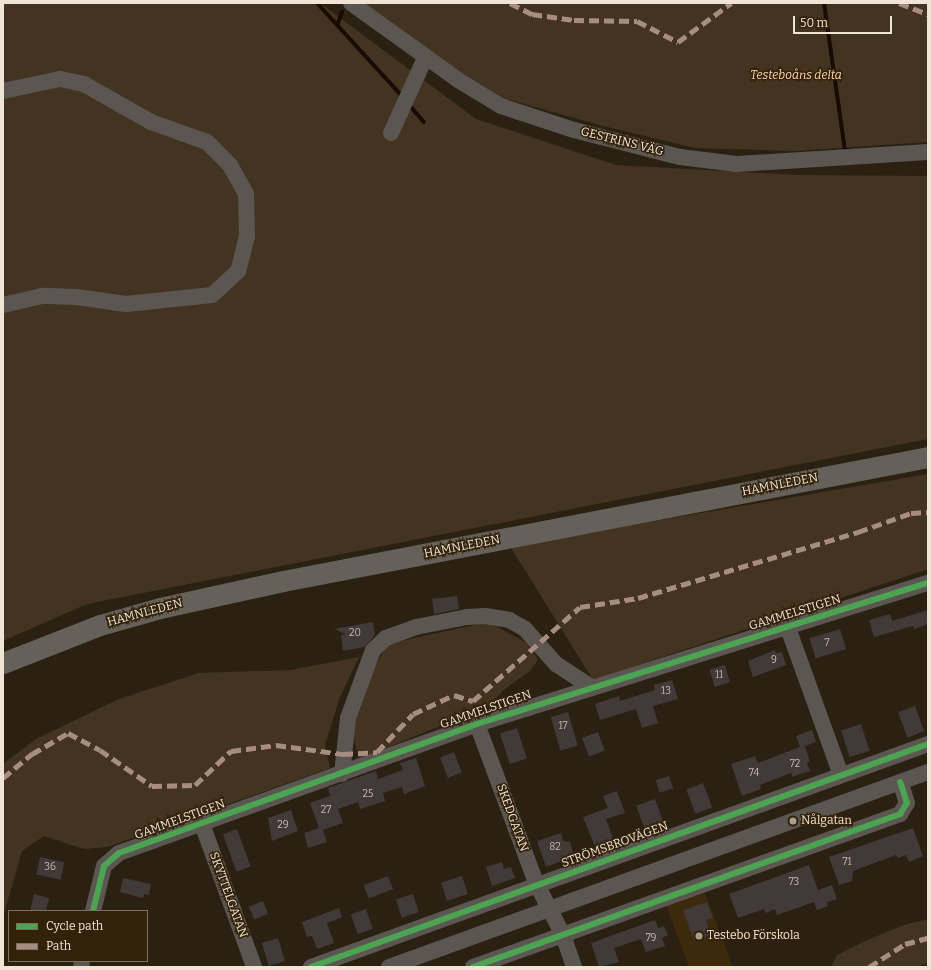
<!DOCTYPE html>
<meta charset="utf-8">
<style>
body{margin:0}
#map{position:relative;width:931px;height:970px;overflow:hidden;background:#2a2113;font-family:Bitter,serif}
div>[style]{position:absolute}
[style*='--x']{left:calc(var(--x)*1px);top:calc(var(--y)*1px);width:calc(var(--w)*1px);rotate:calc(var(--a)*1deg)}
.built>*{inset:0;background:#3d290c}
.green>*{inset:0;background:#433422}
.stream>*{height:4px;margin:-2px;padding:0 2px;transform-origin:2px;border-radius:2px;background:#190a02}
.building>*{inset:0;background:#413a39;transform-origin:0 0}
.minor>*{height:16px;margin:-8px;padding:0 8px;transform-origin:8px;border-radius:8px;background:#5b5651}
.major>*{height:21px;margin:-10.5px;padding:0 10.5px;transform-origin:10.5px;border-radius:10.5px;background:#656059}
.quiet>*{height:5px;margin-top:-2.5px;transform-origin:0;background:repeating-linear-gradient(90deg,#a88b81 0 10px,transparent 0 15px)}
.cycleway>*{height:6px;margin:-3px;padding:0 3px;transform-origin:3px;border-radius:3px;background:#4ca352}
.dots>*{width:11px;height:11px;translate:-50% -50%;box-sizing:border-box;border:2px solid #33220a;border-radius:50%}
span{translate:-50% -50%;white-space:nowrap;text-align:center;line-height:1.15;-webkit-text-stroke:3px #33220a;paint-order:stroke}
.number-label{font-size:10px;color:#c4baaf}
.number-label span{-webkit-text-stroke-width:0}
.park-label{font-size:12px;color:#ffd9ab;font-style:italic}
.street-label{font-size:12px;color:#efe4d6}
.poi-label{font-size:12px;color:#efe4d6}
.left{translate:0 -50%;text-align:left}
.frame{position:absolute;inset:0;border:4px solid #efe4d6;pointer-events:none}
.legend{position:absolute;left:8px;top:910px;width:140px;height:52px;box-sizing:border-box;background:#33220a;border:1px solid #7e705c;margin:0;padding:5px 7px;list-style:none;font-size:12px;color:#efe4d6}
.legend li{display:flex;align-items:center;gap:8px;height:20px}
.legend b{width:20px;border:1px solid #7e705c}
.scale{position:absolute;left:793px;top:16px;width:99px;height:18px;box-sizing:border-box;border:2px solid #efe4d6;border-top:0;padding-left:5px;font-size:12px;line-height:14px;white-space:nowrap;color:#efe4d6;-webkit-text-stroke:3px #33220a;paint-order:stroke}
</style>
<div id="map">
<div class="built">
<div style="clip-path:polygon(704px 891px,733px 967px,689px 967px,666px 905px)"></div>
</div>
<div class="green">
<div style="clip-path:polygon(3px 3px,320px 3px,476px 119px,616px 165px,797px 175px,928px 176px,928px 439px,87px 604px,3px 641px)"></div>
<div style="clip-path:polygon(359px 3px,928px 3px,928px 142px,795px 151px,695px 148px,603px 126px,506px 99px,434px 57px)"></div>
<div style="clip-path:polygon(928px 474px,928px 569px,593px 680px,510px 546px)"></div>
<div style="clip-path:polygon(488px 622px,527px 643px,538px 660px,530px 671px,506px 688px,487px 707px,359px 759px,351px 726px,360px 695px,387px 644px)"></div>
<div style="clip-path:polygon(359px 657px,340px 697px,325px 745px,330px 768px,107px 847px,84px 849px,44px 836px,22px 851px,3px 917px,3px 764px,36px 739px,119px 699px,199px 673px,290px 670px)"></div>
<div style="clip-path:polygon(928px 919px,928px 963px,917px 967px,831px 967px,837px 955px,863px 942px,901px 926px)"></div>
</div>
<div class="stream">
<div style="--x:317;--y:3;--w:125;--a:47.6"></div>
<div style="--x:824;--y:3;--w:148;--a:81.9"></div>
<div style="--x:845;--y:150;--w:3;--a:0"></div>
<div style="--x:338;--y:23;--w:12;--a:-70"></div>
<div style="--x:410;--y:106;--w:21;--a:49"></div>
</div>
<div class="building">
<div style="clip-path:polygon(457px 596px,459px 609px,434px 614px,432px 599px)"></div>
<div style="clip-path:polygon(928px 610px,928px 624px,914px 629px,913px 626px,874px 637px,869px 620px,890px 614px,892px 621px)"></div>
<div style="clip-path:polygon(373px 622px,375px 635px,364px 647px,343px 651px,341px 635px,346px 634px,334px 629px)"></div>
<div style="left:840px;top:629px;width:21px;height:32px;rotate:73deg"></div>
<div style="clip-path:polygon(775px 650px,776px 653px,782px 652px,786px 665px,753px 677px,748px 661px)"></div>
<div style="left:725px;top:665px;width:18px;height:16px;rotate:74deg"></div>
<div style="clip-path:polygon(672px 680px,678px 699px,653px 706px,658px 723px,642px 728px,636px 709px,600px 720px,595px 704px,619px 696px,620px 701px,655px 690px,654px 685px)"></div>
<div style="left:915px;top:706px;width:27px;height:18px;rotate:70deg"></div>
<div style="left:568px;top:712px;width:35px;height:18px;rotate:74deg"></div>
<div style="left:861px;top:724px;width:28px;height:21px;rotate:72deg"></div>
<div style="left:517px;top:728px;width:32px;height:18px;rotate:72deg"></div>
<div style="clip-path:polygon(812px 730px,816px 742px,805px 746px,810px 761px,807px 763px,810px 771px,792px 777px,791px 773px,760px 785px,761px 789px,742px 796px,731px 764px,755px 756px,758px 763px,800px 747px,796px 736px)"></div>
<div style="left:598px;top:732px;width:20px;height:17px;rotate:70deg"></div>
<div style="left:454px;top:752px;width:22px;height:15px;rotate:69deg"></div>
<div style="clip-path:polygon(416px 758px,425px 786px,404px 794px,402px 787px,383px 793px,385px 801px,360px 809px,358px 802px,338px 809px,343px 823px,323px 830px,327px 842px,308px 848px,304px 833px,319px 828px,310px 803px,330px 796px,328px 788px,376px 771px,378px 779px,403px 770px,400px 763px)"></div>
<div style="left:669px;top:776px;width:13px;height:14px;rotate:72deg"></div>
<div style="left:703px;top:783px;width:26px;height:18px;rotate:69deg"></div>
<div style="clip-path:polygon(617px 791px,625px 813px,606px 819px,614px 842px,596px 849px,583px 817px,608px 808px,603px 796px)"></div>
<div style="left:655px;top:799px;width:27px;height:20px;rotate:70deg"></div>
<div style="clip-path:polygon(291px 810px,298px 831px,272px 841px,268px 818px)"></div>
<div style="clip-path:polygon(913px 828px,923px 856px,909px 862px,906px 855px,898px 858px,896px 855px,853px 871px,852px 881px,839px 885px,829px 857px)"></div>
<div style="left:237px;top:829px;width:40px;height:15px;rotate:70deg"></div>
<div style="clip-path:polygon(561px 833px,563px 841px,570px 842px,574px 856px,546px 867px,537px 841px)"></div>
<div style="left:40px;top:857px;width:25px;height:18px;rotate:12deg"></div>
<div style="clip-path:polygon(502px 862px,504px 869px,511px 867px,515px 878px,492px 886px,486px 867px)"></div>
<div style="clip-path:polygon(809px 865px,818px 890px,832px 885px,837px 899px,827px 902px,828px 906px,817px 910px,814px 902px,777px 915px,775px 909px,766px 913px,764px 909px,738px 918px,729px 894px)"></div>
<div style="left:388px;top:876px;width:14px;height:26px;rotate:69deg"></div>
<div style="left:462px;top:876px;width:19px;height:22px;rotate:72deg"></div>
<div style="clip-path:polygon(123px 878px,151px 884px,149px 895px,144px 894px,143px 898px,120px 892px)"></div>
<div style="clip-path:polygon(34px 894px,49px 898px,46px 911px,30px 911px)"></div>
<div style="left:413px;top:894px;width:19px;height:18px;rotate:72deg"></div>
<div style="left:263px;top:901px;width:14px;height:15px;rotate:69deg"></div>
<div style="clip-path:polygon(707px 902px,713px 918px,706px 920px,711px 935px,694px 941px,683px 910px)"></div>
<div style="clip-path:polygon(339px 908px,342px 917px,327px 923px,334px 943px,317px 949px,312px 936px,307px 937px,302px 922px)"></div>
<div style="left:366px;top:909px;width:21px;height:16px;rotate:71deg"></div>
<div style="clip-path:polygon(655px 920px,658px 928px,664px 926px,668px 935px,662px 938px,665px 946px,646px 952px,641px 939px,614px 948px,619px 962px,599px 967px,591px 943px)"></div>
<div style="left:278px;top:938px;width:24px;height:17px;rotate:73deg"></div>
</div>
<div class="minor">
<div style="--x:351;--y:3;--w:132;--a:35.7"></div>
<div style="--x:458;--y:80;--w:50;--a:31.2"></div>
<div style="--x:501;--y:106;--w:77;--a:18.2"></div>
<div style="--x:574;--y:130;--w:109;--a:14.3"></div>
<div style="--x:680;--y:157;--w:57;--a:7"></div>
<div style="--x:737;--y:164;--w:191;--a:-3.6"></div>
<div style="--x:3;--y:91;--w:58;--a:-11.9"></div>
<div style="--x:60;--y:79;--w:25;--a:12"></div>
<div style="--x:84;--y:84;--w:77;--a:29.6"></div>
<div style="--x:151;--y:122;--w:59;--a:19.7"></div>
<div style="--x:207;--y:142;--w:33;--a:45"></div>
<div style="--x:230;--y:165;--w:33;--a:61"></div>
<div style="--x:246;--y:194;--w:42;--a:88.6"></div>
<div style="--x:247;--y:236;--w:36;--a:104"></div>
<div style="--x:238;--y:271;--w:35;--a:137"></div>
<div style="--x:212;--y:295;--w:86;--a:174"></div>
<div style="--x:126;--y:304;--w:50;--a:-172"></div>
<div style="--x:76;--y:297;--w:34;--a:-178"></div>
<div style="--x:42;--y:296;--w:40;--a:167"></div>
<div style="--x:391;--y:133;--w:82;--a:-65.6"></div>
<div style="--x:788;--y:628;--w:156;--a:70.2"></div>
<div style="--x:477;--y:724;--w:172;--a:69.6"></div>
<div style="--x:537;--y:885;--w:56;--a:62.5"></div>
<div style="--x:563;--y:935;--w:34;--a:71"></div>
<div style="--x:342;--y:774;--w:56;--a:-83.9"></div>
<div style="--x:348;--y:718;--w:72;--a:-69.8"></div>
<div style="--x:373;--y:650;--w:18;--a:-43"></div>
<div style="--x:386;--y:638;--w:32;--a:-20"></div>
<div style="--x:416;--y:627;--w:52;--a:-11.1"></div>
<div style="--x:467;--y:617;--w:18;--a:-3"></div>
<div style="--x:485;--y:616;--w:24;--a:9"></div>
<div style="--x:509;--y:620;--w:18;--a:29"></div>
<div style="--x:525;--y:629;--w:47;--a:48.5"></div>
<div style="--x:556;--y:664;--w:42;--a:33.3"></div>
<div style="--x:202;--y:824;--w:152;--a:70"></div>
<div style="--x:93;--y:911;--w:46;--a:-76.3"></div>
<div style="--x:104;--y:866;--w:20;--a:-41"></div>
<div style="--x:119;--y:853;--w:381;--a:-19.8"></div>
<div style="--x:477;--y:724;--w:473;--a:-17.4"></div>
<div style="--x:81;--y:967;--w:6;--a:-81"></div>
<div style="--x:311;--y:967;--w:656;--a:-19.87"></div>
<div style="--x:389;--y:967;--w:573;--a:-19.89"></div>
<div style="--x:473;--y:967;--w:454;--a:-19.7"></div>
<div style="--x:900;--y:814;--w:13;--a:-58"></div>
<div style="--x:907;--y:803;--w:22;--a:-108"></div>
</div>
<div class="major">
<div style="--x:3;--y:663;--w:104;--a:-21.4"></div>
<div style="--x:100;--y:625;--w:62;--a:-15.8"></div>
<div style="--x:160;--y:608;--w:126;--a:-12.4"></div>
<div style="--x:283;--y:581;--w:657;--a:-10.88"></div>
</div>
<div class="quiet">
<div style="--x:510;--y:3;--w:25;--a:27"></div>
<div style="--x:532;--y:14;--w:42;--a:8.1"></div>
<div style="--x:574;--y:20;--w:63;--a:0.9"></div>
<div style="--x:637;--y:21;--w:46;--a:27.1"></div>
<div style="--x:678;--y:42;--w:66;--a:-36.3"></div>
<div style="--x:899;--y:3;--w:31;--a:21"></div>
<div style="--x:3;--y:778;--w:38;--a:-40"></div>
<div style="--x:32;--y:754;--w:42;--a:-30.3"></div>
<div style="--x:68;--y:733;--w:36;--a:28"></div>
<div style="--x:100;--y:750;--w:63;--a:34.7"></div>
<div style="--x:152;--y:786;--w:43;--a:-1.3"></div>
<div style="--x:195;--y:785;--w:50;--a:-43.4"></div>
<div style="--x:231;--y:751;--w:45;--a:-7.6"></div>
<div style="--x:276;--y:745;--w:68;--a:7.7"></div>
<div style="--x:343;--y:754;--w:34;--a:-3"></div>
<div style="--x:377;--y:752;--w:52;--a:-46.5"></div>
<div style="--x:413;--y:714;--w:45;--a:-24.9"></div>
<div style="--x:454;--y:695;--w:20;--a:18"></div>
<div style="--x:473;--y:701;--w:142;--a:-41.3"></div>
<div style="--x:580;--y:607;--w:59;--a:-8.8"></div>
<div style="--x:638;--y:598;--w:230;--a:-16.7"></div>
<div style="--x:858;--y:532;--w:56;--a:-19.7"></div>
<div style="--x:911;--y:513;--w:17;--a:-3"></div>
<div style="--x:869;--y:967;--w:43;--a:-32.6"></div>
<div style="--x:905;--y:944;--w:24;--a:-15"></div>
</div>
<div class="cycleway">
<div style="--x:93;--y:911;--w:46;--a:-76.3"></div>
<div style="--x:104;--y:866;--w:20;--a:-41"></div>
<div style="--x:119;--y:853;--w:381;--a:-19.8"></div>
<div style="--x:477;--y:724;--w:473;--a:-17.4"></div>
<div style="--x:311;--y:967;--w:656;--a:-19.87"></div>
<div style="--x:473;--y:967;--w:454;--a:-19.7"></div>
<div style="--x:900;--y:814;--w:13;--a:-58"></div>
<div style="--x:907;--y:803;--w:22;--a:-108"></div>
</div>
<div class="dots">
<div style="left:793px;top:821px;background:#aaa092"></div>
<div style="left:699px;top:936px;background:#aaa092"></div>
</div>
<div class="number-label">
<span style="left:355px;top:634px">20</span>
<span style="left:827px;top:644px">7</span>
<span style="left:774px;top:661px">9</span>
<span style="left:719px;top:676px">11</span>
<span style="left:666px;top:692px">13</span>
<span style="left:563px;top:727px">17</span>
<span style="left:795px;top:765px">72</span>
<span style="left:754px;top:774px">74</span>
<span style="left:368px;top:795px">25</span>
<span style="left:326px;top:811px">27</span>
<span style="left:283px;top:826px">29</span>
<span style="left:555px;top:848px">82</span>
<span style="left:847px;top:863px">71</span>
<span style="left:50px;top:868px">36</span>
<span style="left:794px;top:883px">73</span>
<span style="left:651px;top:939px">79</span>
</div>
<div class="park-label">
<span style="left:796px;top:76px">Testeboåns delta</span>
</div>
<div class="street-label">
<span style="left:622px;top:142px;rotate:14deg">GESTRINS VÄG</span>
<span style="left:780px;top:485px;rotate:-11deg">HAMNLEDEN</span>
<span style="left:462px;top:547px;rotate:-11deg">HAMNLEDEN</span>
<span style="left:145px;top:613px;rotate:-15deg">HAMNLEDEN</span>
<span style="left:795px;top:613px;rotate:-17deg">GAMMELSTIGEN</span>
<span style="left:486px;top:710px;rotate:-19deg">GAMMELSTIGEN</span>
<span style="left:512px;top:818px;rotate:70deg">SKEDGATAN</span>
<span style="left:180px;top:820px;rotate:-20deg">GAMMELSTIGEN</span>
<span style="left:615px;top:845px;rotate:-20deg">STRÖMSBROVÄGEN</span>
<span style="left:228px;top:895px;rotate:70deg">SKYTTELGATAN</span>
</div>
<div class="poi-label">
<span class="left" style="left:801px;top:821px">Nålgatan</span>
<span class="left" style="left:707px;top:936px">Testebo Förskola</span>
</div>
<div class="frame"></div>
<ul class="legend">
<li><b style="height:5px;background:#4ca352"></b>Cycle path</li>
<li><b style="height:5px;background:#a88b81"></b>Path</li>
</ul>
<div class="scale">50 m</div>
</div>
